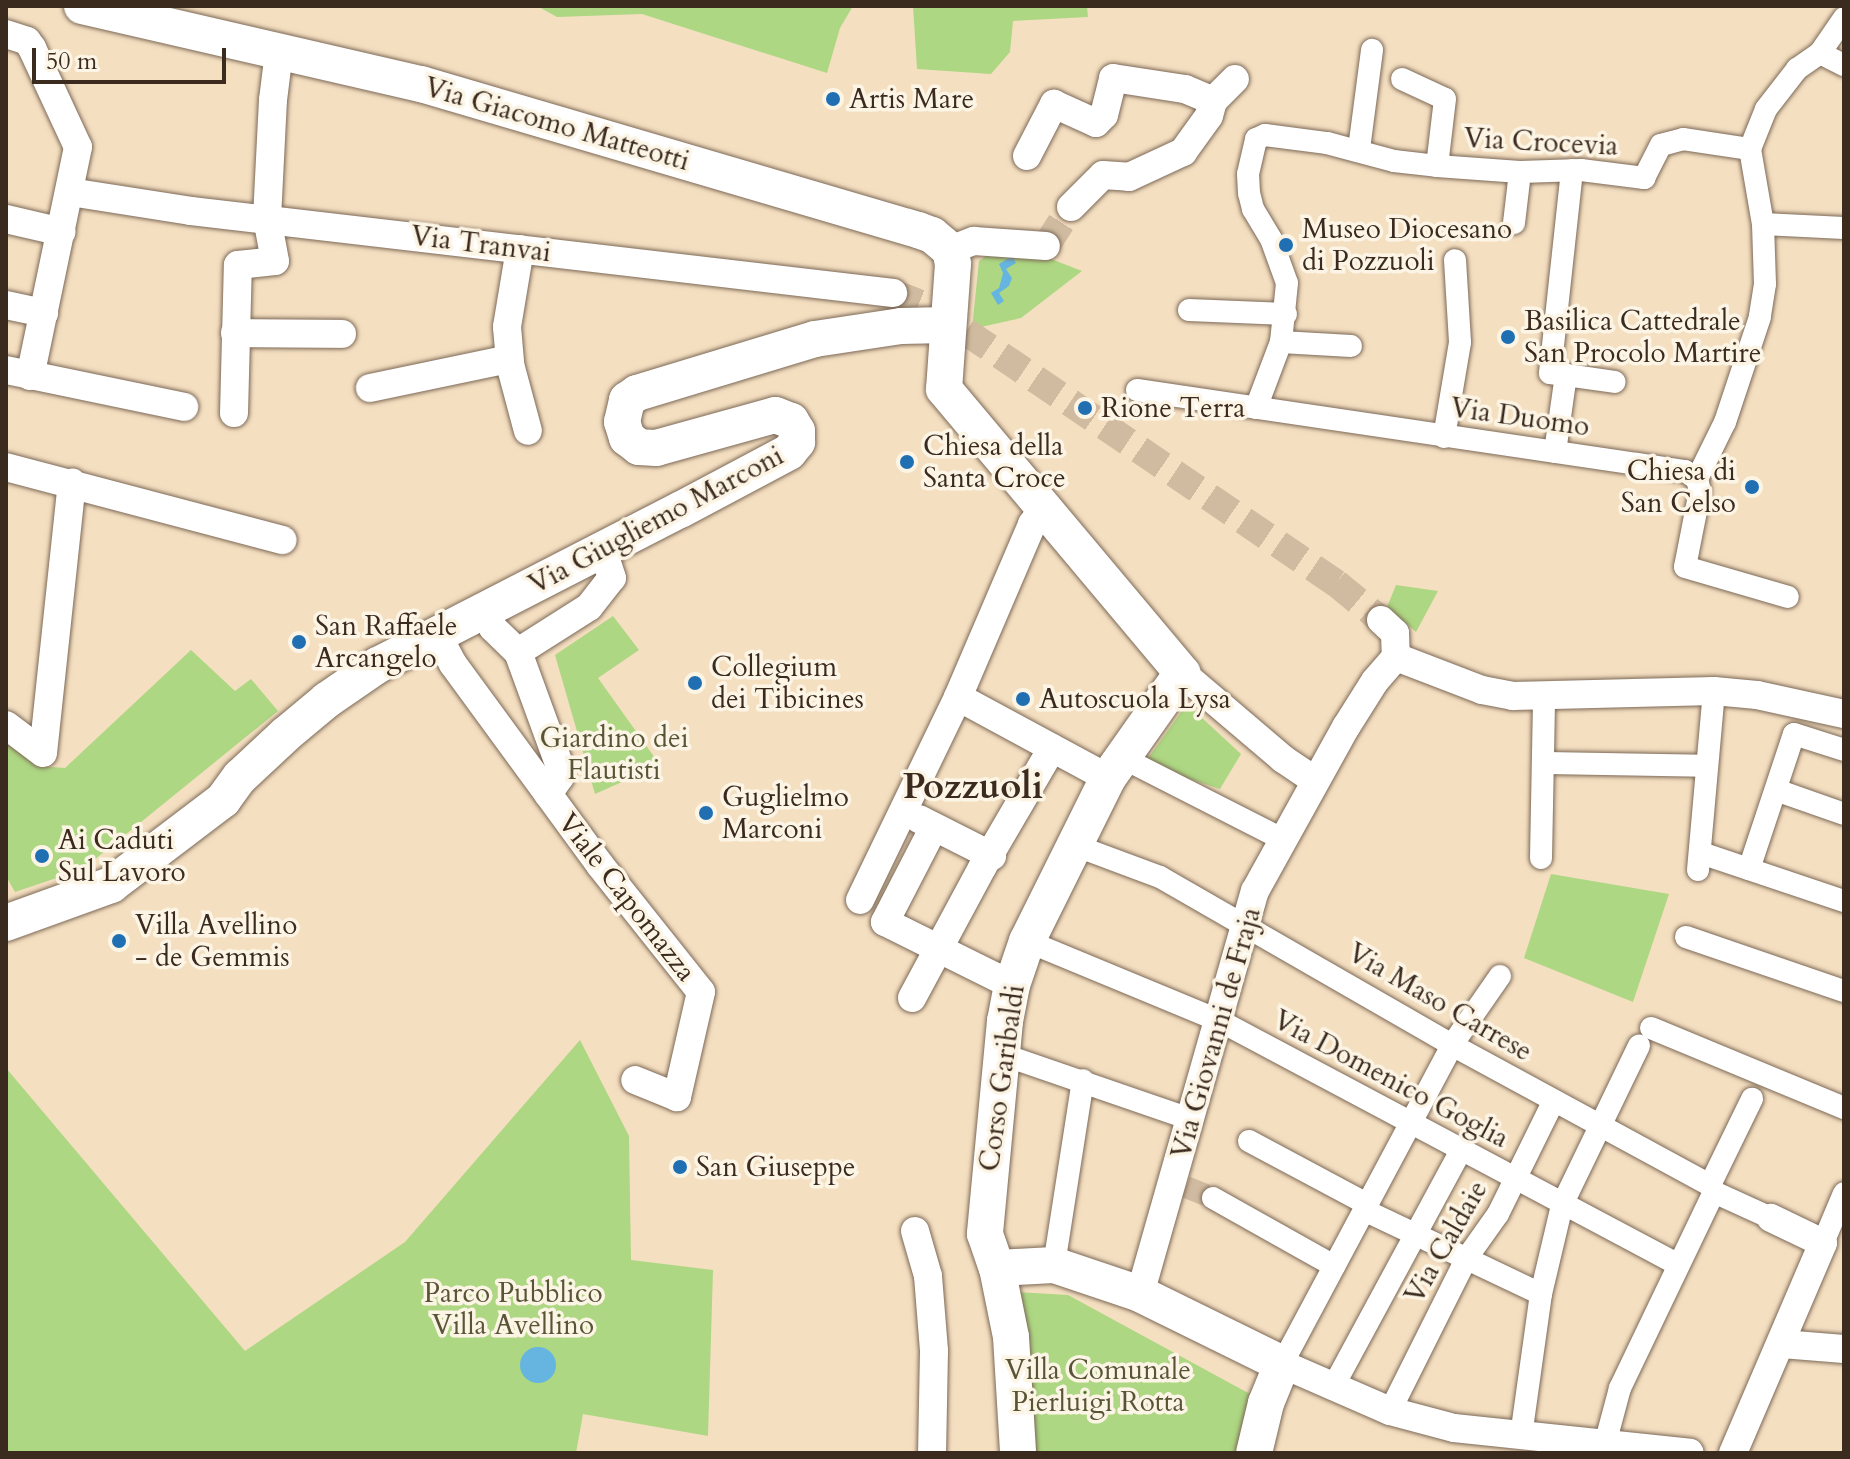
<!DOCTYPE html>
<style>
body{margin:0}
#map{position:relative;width:1850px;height:1459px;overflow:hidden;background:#f5dfc1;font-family:Cardo,serif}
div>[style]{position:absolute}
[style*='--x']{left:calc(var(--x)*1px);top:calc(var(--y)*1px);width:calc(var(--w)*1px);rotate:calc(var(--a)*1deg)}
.green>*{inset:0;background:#add782}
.water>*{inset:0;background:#66b5e0}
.round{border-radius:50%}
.pedestrian-tunnel>*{height:22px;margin-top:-11px;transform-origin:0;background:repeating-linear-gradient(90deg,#d0bba0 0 22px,transparent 0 33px)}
.minor-tunnel>*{height:28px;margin-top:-14px;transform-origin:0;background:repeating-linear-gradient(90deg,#d0bba0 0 28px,transparent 0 42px)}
.roads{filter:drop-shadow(0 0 2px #7c6957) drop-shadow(0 0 2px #7c6957)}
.pedestrian>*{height:22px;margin:-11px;padding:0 11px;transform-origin:11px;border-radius:11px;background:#fff}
.minor>*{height:28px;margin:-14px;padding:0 14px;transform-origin:14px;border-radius:14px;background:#fff}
.tertiary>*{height:36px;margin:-18px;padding:0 18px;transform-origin:18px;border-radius:18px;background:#fff}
.dots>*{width:22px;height:22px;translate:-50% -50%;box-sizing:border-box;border:4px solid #fcf5e5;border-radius:50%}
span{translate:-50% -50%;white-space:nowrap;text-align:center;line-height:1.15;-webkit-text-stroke:7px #fcf5e5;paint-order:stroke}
.poi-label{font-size:28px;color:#3b2a1e}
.left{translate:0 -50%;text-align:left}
.right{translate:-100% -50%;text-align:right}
.street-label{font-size:28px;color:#3b2a1e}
.park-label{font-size:28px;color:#585537}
.district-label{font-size:36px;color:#3b2a1e;font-weight:700}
.frame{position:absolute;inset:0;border:8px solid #3b2a1e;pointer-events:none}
.scale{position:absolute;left:32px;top:48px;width:194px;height:36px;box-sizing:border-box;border:4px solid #3b2a1e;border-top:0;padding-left:10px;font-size:24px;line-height:28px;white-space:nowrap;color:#3b2a1e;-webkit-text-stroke:6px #fcf5e5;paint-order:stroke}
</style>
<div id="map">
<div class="green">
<div style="clip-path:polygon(537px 6px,853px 6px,840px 28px,827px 73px,642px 14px,557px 17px)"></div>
<div style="clip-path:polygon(913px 6px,1087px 6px,1088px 17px,1013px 21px,1010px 52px,991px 74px,917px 69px)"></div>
<div style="clip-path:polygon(1007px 251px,1051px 259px,1082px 271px,1021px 318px,972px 329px,979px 261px,989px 254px)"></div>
<div style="clip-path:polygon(1396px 585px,1438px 591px,1416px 632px,1387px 607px)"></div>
<div style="clip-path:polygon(613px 616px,639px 650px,598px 678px,660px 765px,595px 794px,555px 655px)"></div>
<div style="clip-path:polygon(191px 650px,235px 691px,251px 679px,278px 711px,83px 869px,15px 892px,6px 876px,6px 739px,38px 766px,65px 768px)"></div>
<div style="clip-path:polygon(1187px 704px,1241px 754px,1220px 789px,1144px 764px)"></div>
<div style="clip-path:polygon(1551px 874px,1669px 894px,1633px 1002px,1524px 958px)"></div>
<div style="clip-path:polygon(580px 1040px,629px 1136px,631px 1260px,713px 1270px,708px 1436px,583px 1414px,576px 1453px,6px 1453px,6px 1068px,245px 1351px,405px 1242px)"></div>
<div style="clip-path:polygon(1014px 1292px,1068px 1295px,1250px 1394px,1242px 1453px,1032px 1453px,1031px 1359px)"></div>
</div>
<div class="water">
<div style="clip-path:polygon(1012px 256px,1016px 263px,1006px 269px,1012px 278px,1009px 286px,999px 293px,1004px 301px,998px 305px,991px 293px,999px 288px,1003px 273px,999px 264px)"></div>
<div class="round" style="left:520px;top:1347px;width:36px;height:36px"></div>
</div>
<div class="pedestrian-tunnel">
<div style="--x:1186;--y:1187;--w:29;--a:22"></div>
</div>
<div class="minor-tunnel">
<div style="--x:1046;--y:246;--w:46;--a:-57.3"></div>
<div style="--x:893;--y:293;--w:41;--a:21.5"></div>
<div style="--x:931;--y:308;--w:490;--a:34.2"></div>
<div style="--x:1336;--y:583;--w:58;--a:39.4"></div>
</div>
<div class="roads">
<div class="pedestrian">
<div style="--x:1820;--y:53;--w:27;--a:27"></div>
<div style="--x:1402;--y:79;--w:47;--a:24.9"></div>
<div style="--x:1445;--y:99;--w:67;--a:96.8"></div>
<div style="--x:1359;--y:149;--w:100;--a:-82.5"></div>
<div style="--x:1750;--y:149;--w:43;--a:-68.2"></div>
<div style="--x:1766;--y:109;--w:51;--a:-52.2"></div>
<div style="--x:1797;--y:69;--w:28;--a:-35"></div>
<div style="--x:1820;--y:53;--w:42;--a:-55.6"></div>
<div style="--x:1514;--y:223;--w:51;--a:-83.3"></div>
<div style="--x:1763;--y:224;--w:81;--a:2.8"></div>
<div style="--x:1189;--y:310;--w:97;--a:2.4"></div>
<div style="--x:1281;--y:342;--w:70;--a:3.3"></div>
<div style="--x:1566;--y:375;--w:49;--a:8.1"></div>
<div style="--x:1137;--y:390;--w:554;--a:8.41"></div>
<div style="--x:1685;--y:471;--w:14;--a:34"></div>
<div style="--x:1697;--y:479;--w:12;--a:76"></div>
<div style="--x:1700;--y:491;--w:77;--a:101.2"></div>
<div style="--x:1685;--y:567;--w:107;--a:16.2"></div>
<div style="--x:1256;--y:408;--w:71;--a:-69.3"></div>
<div style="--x:1281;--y:342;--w:59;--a:-84.2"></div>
<div style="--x:1287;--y:283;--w:47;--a:-110"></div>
<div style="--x:1271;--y:239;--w:35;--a:-121"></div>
<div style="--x:1253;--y:209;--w:16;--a:-104"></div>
<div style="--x:1249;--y:193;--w:19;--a:-93"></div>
<div style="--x:1248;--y:174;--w:36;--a:-77"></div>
<div style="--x:1256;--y:139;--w:10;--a:-24"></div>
<div style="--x:1265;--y:135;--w:63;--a:7.4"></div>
<div style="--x:1327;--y:143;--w:69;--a:15"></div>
<div style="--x:1394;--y:161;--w:43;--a:6.6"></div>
<div style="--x:1437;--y:166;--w:83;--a:4.1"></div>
<div style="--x:1520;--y:172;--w:61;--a:-1.9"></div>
<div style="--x:1581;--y:170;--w:64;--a:7.2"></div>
<div style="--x:1644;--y:178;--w:37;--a:-63"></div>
<div style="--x:1661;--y:145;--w:23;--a:-15"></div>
<div style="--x:1683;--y:139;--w:68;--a:8.5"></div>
<div style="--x:1750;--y:149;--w:76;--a:80.2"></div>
<div style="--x:1763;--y:224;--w:60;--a:88.1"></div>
<div style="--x:1765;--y:284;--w:33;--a:99"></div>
<div style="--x:1760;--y:317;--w:111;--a:108.4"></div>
<div style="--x:1725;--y:422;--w:64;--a:116.2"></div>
<div style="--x:1444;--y:437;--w:96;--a:-80.4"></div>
<div style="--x:1460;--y:342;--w:82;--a:-93.5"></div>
<div style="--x:1555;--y:452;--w:78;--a:-81.9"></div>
<div style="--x:1566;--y:375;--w:16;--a:-173"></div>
<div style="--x:1550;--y:373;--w:204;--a:-83.8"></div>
<div style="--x:1121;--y:757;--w:181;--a:27"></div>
<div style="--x:1543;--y:763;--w:164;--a:1"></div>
<div style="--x:1776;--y:790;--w:72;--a:19.4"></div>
<div style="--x:1074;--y:845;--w:92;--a:20.4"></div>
<div style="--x:1160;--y:877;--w:337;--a:29.9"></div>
<div style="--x:1452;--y:1045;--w:294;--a:28.5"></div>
<div style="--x:1710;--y:1185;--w:8;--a:60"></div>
<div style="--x:1714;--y:1192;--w:63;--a:24.5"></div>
<div style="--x:1701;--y:853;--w:151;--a:18.6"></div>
<div style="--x:1541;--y:858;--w:163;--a:-88.9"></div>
<div style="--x:1749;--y:869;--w:142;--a:-71.6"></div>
<div style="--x:1794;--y:734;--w:52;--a:17.7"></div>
<div style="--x:1698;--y:870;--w:180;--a:-84.9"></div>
<div style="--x:1686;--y:937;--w:167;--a:18.9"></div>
<div style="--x:1027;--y:941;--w:209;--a:22.5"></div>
<div style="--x:1220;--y:1021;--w:518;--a:28"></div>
<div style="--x:1651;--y:1028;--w:209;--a:22.5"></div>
<div style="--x:1001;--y:1054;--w:200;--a:19"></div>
<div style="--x:1249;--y:1141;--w:134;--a:28.1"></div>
<div style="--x:1710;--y:1185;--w:96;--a:-64"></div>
<div style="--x:1213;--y:1198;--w:139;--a:29.3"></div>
<div style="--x:1364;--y:1210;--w:196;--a:25.4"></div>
<div style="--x:1823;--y:1243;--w:54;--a:-67.2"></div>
<div style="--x:1054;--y:1265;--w:187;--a:-81.1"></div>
<div style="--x:1282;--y:1364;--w:361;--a:-61.9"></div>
<div style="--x:1452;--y:1045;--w:84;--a:-55.2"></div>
<div style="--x:1333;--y:1387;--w:269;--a:-61.6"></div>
<div style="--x:1390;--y:1411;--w:170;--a:-63.4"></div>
<div style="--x:1466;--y:1259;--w:55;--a:-54.6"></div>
<div style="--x:1498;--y:1214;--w:125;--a:-63.8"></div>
<div style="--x:1521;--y:1436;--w:143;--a:-82"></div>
<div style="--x:1541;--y:1294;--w:91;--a:-76.7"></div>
<div style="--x:1562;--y:1205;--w:177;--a:-64.2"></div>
<div style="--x:1605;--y:1444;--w:58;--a:-75"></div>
<div style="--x:1620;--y:1388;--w:217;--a:-64.4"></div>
</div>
<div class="minor">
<div style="--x:6;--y:34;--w:22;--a:18"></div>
<div style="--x:27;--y:41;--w:9;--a:54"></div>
<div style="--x:32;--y:48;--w:109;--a:65.1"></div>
<div style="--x:78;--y:147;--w:234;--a:101.8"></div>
<div style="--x:1027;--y:156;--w:59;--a:-62.6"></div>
<div style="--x:1054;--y:104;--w:46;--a:24.3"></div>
<div style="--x:1096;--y:123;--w:11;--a:-45"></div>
<div style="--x:1104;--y:115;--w:38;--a:-76"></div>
<div style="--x:1113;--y:78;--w:73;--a:8.7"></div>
<div style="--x:1185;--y:89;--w:30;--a:23"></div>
<div style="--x:1213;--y:101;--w:31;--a:-45"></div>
<div style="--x:70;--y:192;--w:122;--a:8.9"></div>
<div style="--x:191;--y:211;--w:707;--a:6.66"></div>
<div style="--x:1071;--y:207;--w:45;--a:-45"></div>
<div style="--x:1103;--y:175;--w:26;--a:4"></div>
<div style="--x:1129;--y:177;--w:60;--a:-24.8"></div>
<div style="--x:1183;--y:152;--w:44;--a:-54.2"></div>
<div style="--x:1209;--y:116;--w:16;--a:-75"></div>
<div style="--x:6;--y:219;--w:57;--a:13.1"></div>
<div style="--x:520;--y:249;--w:79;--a:99.5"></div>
<div style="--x:507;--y:327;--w:37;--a:85"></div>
<div style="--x:510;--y:364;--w:69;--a:75"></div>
<div style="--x:950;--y:250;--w:26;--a:-21"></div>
<div style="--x:974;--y:241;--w:72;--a:4"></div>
<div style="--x:6;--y:305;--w:39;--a:12"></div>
<div style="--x:235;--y:333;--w:107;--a:0.5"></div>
<div style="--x:6;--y:370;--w:182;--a:11.7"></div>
<div style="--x:370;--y:388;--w:142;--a:-11.8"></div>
<div style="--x:234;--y:413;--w:148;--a:-88.5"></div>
<div style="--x:238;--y:265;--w:37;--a:-6"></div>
<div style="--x:275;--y:261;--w:44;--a:-100.5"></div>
<div style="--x:267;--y:218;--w:118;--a:-87.1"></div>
<div style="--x:273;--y:100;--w:48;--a:-82.9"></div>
<div style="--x:6;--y:467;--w:286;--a:14.8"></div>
<div style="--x:484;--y:611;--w:19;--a:62"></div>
<div style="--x:493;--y:628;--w:35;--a:44"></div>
<div style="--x:1381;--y:620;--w:19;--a:43"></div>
<div style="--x:1395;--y:633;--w:24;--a:88"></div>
<div style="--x:437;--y:634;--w:34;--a:62"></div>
<div style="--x:453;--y:664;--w:249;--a:53.8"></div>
<div style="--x:600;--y:865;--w:162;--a:51.5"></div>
<div style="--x:701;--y:992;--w:108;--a:102.9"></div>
<div style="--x:677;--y:1097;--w:45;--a:-158"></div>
<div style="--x:1396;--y:657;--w:92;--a:21"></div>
<div style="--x:1482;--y:690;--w:32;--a:11"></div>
<div style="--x:1513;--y:696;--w:201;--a:-1.4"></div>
<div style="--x:1714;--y:691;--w:43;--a:5.3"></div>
<div style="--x:1757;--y:695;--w:89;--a:12.3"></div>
<div style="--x:1182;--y:673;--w:133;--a:40.4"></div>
<div style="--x:1283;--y:759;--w:37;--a:34"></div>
<div style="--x:958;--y:697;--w:170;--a:28.4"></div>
<div style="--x:6;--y:725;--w:46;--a:37.1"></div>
<div style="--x:43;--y:753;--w:272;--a:-83.9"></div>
<div style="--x:548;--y:794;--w:21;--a:-55"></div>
<div style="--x:560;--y:777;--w:13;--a:-94"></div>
<div style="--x:559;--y:764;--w:119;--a:-110.1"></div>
<div style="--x:518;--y:652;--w:84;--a:-32.4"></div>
<div style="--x:589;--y:607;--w:37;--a:-52"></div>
<div style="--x:612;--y:578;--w:29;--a:-108"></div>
<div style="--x:919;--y:819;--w:82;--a:26.9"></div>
<div style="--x:934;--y:827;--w:107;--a:117.3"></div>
<div style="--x:885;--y:922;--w:142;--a:26.4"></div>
<div style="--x:860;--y:900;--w:225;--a:-64.2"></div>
<div style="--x:958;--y:697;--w:188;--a:-66.8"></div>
<div style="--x:1032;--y:524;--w:21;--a:-53"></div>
<div style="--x:912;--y:998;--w:148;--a:-61.7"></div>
<div style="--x:982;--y:868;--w:139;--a:-59.7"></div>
<div style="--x:915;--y:1231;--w:47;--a:73.9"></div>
<div style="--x:928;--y:1276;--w:75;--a:85.4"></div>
<div style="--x:934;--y:1351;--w:102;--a:91.1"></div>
<div style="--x:1140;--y:1294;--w:419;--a:-74.1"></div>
<div style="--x:1255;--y:891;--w:188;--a:-61"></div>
<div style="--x:1346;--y:727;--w:54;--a:-57.8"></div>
<div style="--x:1375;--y:681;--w:32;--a:-49"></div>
<div style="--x:1782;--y:1344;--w:62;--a:4.6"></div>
<div style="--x:1282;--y:1364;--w:118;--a:23.5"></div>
<div style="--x:1390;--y:1411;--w:66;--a:14.9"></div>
<div style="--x:1454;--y:1428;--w:237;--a:6"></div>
<div style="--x:1733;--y:1453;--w:228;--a:-66.8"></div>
<div style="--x:1823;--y:1243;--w:58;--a:-154.3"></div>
</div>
<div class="tertiary">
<div style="--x:82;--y:6;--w:348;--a:13"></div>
<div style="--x:421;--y:84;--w:518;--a:16.37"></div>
<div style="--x:918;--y:230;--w:15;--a:20"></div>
<div style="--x:932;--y:235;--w:23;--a:40"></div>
<div style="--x:950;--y:250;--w:14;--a:78"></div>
<div style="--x:953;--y:264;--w:125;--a:94.1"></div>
<div style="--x:944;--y:389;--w:371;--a:50"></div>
<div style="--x:1182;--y:673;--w:128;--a:125.2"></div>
<div style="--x:1108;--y:778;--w:182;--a:116.4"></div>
<div style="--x:1027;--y:941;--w:46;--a:108.8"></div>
<div style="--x:1012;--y:985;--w:37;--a:101"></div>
<div style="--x:1005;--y:1021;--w:214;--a:95.4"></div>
<div style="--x:985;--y:1234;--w:36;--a:71"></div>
<div style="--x:997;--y:1268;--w:70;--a:78.5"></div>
<div style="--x:1011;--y:1337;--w:116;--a:86.5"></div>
<div style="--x:6;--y:923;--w:112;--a:-19.9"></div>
<div style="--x:111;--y:885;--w:141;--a:-37.2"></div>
<div style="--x:223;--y:800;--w:29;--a:-54"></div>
<div style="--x:240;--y:777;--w:62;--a:-43"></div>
<div style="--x:285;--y:735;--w:55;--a:-39.8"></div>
<div style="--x:327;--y:700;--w:62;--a:-34.5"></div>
<div style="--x:378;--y:665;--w:339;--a:-27.2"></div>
<div style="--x:680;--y:510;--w:123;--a:-28"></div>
<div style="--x:789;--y:452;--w:13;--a:-51"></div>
<div style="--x:797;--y:442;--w:11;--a:-90"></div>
<div style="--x:797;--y:431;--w:12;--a:-121"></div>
<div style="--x:791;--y:421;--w:17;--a:-159"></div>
<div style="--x:775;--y:415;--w:123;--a:164.5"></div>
<div style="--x:656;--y:448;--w:17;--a:-177"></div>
<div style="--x:639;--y:447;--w:15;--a:-143"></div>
<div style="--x:627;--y:438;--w:17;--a:-107"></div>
<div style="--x:622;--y:422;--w:23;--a:-77"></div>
<div style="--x:627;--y:400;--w:12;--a:-35"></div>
<div style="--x:637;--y:393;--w:186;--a:-16.9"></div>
<div style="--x:815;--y:339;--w:87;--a:-8.6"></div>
<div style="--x:901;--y:326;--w:46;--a:-1.2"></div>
<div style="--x:997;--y:1268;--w:57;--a:-3"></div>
<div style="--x:1054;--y:1265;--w:91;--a:18.6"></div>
<div style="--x:1140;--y:1294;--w:158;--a:26.2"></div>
<div style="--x:1282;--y:1364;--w:42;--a:112.3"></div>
<div style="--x:1266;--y:1403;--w:51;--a:103.5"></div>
</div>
</div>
<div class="dots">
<div style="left:833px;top:99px;background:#1f6fb2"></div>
<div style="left:1286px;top:245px;background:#1f6fb2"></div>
<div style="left:1508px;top:337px;background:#1f6fb2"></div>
<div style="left:1085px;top:408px;background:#1f6fb2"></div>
<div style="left:907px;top:462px;background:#1f6fb2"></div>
<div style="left:1752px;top:487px;background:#1f6fb2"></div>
<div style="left:299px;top:642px;background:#1f6fb2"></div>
<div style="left:695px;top:683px;background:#1f6fb2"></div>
<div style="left:1023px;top:699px;background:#1f6fb2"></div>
<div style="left:706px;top:813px;background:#1f6fb2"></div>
<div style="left:42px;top:856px;background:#1f6fb2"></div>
<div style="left:119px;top:941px;background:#1f6fb2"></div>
<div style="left:680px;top:1167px;background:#1f6fb2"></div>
</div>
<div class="poi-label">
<span class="left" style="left:849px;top:99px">Artis Mare</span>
<span class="left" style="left:1302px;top:245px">Museo Diocesano<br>di Pozzuoli</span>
<span class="left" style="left:1524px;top:337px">Basilica Cattedrale<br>San Procolo Martire</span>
<span class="left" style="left:1101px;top:408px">Rione Terra</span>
<span class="left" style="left:923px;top:462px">Chiesa della<br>Santa Croce</span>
<span class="right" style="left:1736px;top:487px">Chiesa di<br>San Celso</span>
<span class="left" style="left:315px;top:642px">San Raffaele<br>Arcangelo</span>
<span class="left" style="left:711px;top:683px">Collegium<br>dei Tibicines</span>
<span class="left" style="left:1039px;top:699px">Autoscuola Lysa</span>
<span class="left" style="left:722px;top:813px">Guglielmo<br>Marconi</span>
<span class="left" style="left:58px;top:856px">Ai Caduti<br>Sul Lavoro</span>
<span class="left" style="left:135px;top:941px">Villa Avellino<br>- de Gemmis</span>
<span class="left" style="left:696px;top:1167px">San Giuseppe</span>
</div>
<div class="street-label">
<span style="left:557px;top:124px;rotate:16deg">Via Giacomo Matteotti</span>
<span style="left:1541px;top:142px;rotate:3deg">Via Crocevia</span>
<span style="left:481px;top:244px;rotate:7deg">Via Tranvai</span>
<span style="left:1520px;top:417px;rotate:8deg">Via Duomo</span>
<span style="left:656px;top:520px;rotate:-28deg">Via Giugliemo Marconi</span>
<span style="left:627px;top:897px;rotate:52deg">Viale Capomazza</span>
<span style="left:1440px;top:1002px;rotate:30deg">Via Maso Carrese</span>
<span style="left:1216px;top:1033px;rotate:-74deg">Via Giovanni de Fraja</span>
<span style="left:1002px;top:1078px;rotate:-82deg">Corso Garibaldi</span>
<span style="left:1391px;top:1079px;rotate:28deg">Via Domenico Goglia</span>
<span style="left:1446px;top:1242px;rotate:-60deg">Via Caldaie</span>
</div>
<div class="park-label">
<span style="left:614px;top:754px">Giardino dei<br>Flautisti</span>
<span style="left:513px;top:1309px">Parco Pubblico<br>Villa Avellino</span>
<span style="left:1098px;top:1386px">Villa Comunale<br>Pierluigi Rotta</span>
</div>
<div class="district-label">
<span style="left:973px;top:787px">Pozzuoli</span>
</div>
<div class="frame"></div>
<div class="scale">50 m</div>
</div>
